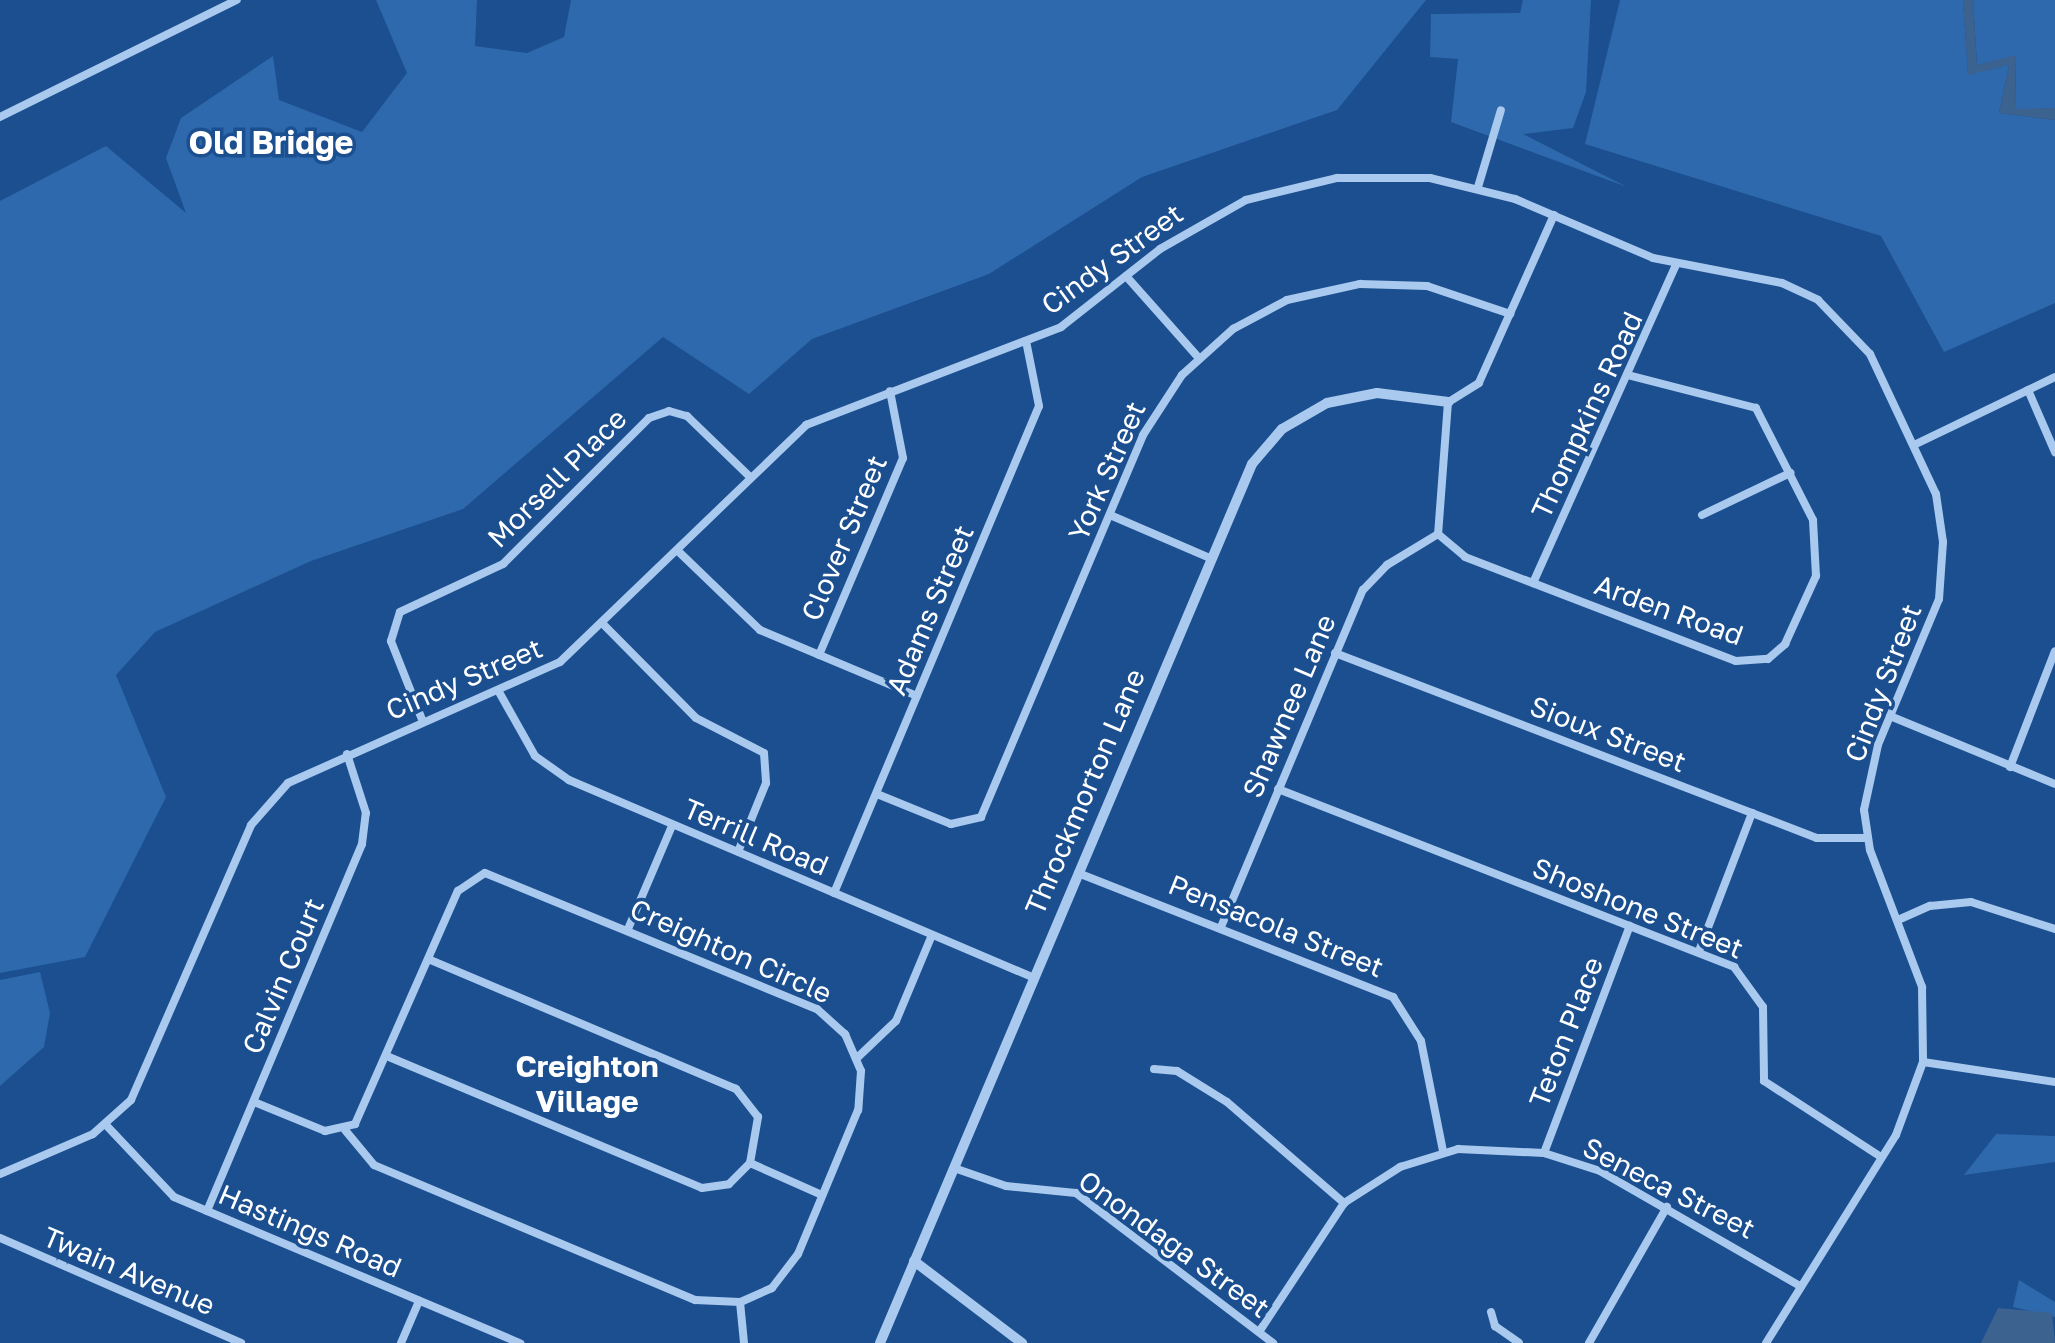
<!DOCTYPE html>
<style>
body{margin:0}
#map{position:relative;width:2055px;height:1343px;overflow:hidden;background:#1b4f8f;font-family:"Golos Text",sans-serif}
div>[style]{position:absolute}
[style*='--x']{left:calc(var(--x)*1px);top:calc(var(--y)*1px);width:calc(var(--w)*1px);rotate:calc(var(--a)*1deg)}
.green>*{inset:0;background:#2e69ad}
.water>*{inset:0;background:#3c6290}
.minor>*{height:8px;margin:-4px;padding:0 4px;transform-origin:4px;border-radius:4px;background:#a9c9ee}
.tertiary>*{height:10px;margin:-5px;padding:0 5px;transform-origin:5px;border-radius:5px;background:#a9c9ee}
span{translate:-50% -50%;white-space:nowrap;text-align:center;line-height:1.15;-webkit-text-stroke:7px #1b4f8f;paint-order:stroke}
.street-label{font-size:28px;color:#fff}
.neighbourhood-label{font-size:30px;color:#fff;font-weight:700}
.quarter-label{font-size:32px;color:#fff;font-weight:700}
</style>
<div id="map">
<div class="green">
<div style="clip-path:polygon(376px 0,477px 0,475px 46px,527px 53px,564px 37px,571px 0,1426px 0,1337px 110px,1142px 177px,989px 274px,812px 339px,749px 394px,663px 337px,463px 509px,311px 561px,155px 632px,116px 675px,166px 797px,85px 957px,0 973px,0 201px,106px 146px,186px 213px,166px 158px,181px 118px,273px 56px,279px 100px,362px 132px,407px 73px)"></div>
<div style="clip-path:polygon(1523px 0,1591px 0,1586px 92px,1573px 128px,1523px 134px,1627px 187px,1451px 122px,1458px 59px,1430px 57px,1431px 14px,1520px 13px)"></div>
<div style="clip-path:polygon(1620px 0,1963px 0,1968px 74px,2009px 65px,1999px 113px,2055px 120px,2055px 303px,1944px 352px,1881px 236px,1585px 144px)"></div>
<div style="clip-path:polygon(1973px 0,2055px 0,2055px 108px,2015px 110px,2016px 56px,1977px 65px)"></div>
<div style="clip-path:polygon(40px 972px,50px 1013px,44px 1047px,0 1086px,0 980px)"></div>
<div style="clip-path:polygon(1996px 1134px,2055px 1136px,2055px 1162px,1964px 1175px)"></div>
<div style="clip-path:polygon(2019px 1280px,2055px 1302px,2055px 1317px,2013px 1307px)"></div>
</div>
<div class="water">
<div style="clip-path:polygon(1963px 0,1973px 0,1977px 65px,2016px 55px,2015px 109px,2055px 108px,2055px 120px,1999px 113px,2009px 65px,1968px 75px)"></div>
<div style="clip-path:polygon(1998px 1308px,2052px 1313px,2055px 1343px,1981px 1343px)"></div>
</div>
<div class="minor">
<div style="--x:0;--y:117;--w:264;--a:-26.3"></div>
<div style="--x:1478;--y:187;--w:80;--a:-73.4"></div>
<div style="--x:1554;--y:215;--w:184;--a:114.1"></div>
<div style="--x:1479;--y:383;--w:36;--a:148"></div>
<div style="--x:1448;--y:402;--w:132;--a:94.3"></div>
<div style="--x:1438;--y:534;--w:35;--a:40"></div>
<div style="--x:1465;--y:557;--w:290;--a:21"></div>
<div style="--x:1736;--y:661;--w:32;--a:-4"></div>
<div style="--x:1768;--y:659;--w:23;--a:-41"></div>
<div style="--x:1785;--y:644;--w:75;--a:-65.5"></div>
<div style="--x:1816;--y:576;--w:56;--a:-93.1"></div>
<div style="--x:1813;--y:520;--w:126;--a:-117"></div>
<div style="--x:1756;--y:408;--w:129;--a:-165.6"></div>
<div style="--x:1126;--y:276;--w:108;--a:48.4"></div>
<div style="--x:2028;--y:390;--w:68;--a:66.5"></div>
<div style="--x:1916;--y:444;--w:154;--a:-25.7"></div>
<div style="--x:1110;--y:515;--w:109;--a:23.3"></div>
<div style="--x:1702;--y:515;--w:98;--a:-25.5"></div>
<div style="--x:678;--y:551;--w:114;--a:43.9"></div>
<div style="--x:760;--y:630;--w:170;--a:22.8"></div>
<div style="--x:1533;--y:583;--w:349;--a:-65.8"></div>
<div style="--x:603;--y:624;--w:132;--a:45.3"></div>
<div style="--x:696;--y:718;--w:76;--a:27.2"></div>
<div style="--x:764;--y:753;--w:30;--a:86"></div>
<div style="--x:766;--y:783;--w:74;--a:112.1"></div>
<div style="--x:1335;--y:653;--w:516;--a:21"></div>
<div style="--x:1817;--y:838;--w:50;--a:0"></div>
<div style="--x:819;--y:655;--w:214;--a:-66.9"></div>
<div style="--x:903;--y:458;--w:68;--a:-101"></div>
<div style="--x:499;--y:692;--w:73;--a:60.6"></div>
<div style="--x:535;--y:756;--w:42;--a:35.2"></div>
<div style="--x:569;--y:780;--w:503;--a:23.05"></div>
<div style="--x:1890;--y:716;--w:178;--a:22.4"></div>
<div style="--x:423;--y:722;--w:87;--a:-111.6"></div>
<div style="--x:391;--y:641;--w:30;--a:-73"></div>
<div style="--x:400;--y:612;--w:114;--a:-25"></div>
<div style="--x:503;--y:564;--w:206;--a:-45"></div>
<div style="--x:649;--y:418;--w:21;--a:-19"></div>
<div style="--x:669;--y:411;--w:19;--a:16"></div>
<div style="--x:687;--y:416;--w:88;--a:44.1"></div>
<div style="--x:2010;--y:767;--w:124;--a:-68.8"></div>
<div style="--x:1278;--y:789;--w:490;--a:21.3"></div>
<div style="--x:1734;--y:967;--w:49;--a:54.1"></div>
<div style="--x:1763;--y:1007;--w:74;--a:89.2"></div>
<div style="--x:1764;--y:1081;--w:140;--a:33"></div>
<div style="--x:877;--y:794;--w:80;--a:22.1"></div>
<div style="--x:951;--y:824;--w:31;--a:-13"></div>
<div style="--x:981;--y:817;--w:415;--a:-67"></div>
<div style="--x:1143;--y:435;--w:72;--a:-57"></div>
<div style="--x:1182;--y:375;--w:69;--a:-42"></div>
<div style="--x:1233;--y:329;--w:61;--a:-28.2"></div>
<div style="--x:1287;--y:300;--w:75;--a:-12.4"></div>
<div style="--x:1360;--y:284;--w:67;--a:1.7"></div>
<div style="--x:1427;--y:286;--w:88;--a:18.6"></div>
<div style="--x:1078;--y:873;--w:339;--a:21.5"></div>
<div style="--x:1393;--y:997;--w:52;--a:57.5"></div>
<div style="--x:1421;--y:1041;--w:112;--a:78.7"></div>
<div style="--x:834;--y:893;--w:528;--a:-67.17"></div>
<div style="--x:1039;--y:406;--w:66;--a:-101.3"></div>
<div style="--x:1898;--y:920;--w:35;--a:-24"></div>
<div style="--x:1930;--y:906;--w:41;--a:-5.6"></div>
<div style="--x:1971;--y:902;--w:88;--a:17.8"></div>
<div style="--x:1221;--y:927;--w:366;--a:-67.2"></div>
<div style="--x:1363;--y:590;--w:35;--a:-46"></div>
<div style="--x:1387;--y:565;--w:60;--a:-31.3"></div>
<div style="--x:628;--y:929;--w:112;--a:-66.9"></div>
<div style="--x:1699;--y:951;--w:148;--a:-69"></div>
<div style="--x:389;--y:1057;--w:339;--a:22.7"></div>
<div style="--x:702;--y:1188;--w:27;--a:-8"></div>
<div style="--x:729;--y:1184;--w:30;--a:-45"></div>
<div style="--x:750;--y:1163;--w:47;--a:-80.1"></div>
<div style="--x:758;--y:1117;--w:36;--a:-128"></div>
<div style="--x:736;--y:1089;--w:332;--a:-157.1"></div>
<div style="--x:858;--y:1057;--w:52;--a:-43.5"></div>
<div style="--x:896;--y:1021;--w:93;--a:-67.3"></div>
<div style="--x:1923;--y:1062;--w:134;--a:8.6"></div>
<div style="--x:1154;--y:1069;--w:23;--a:5"></div>
<div style="--x:1177;--y:1071;--w:59;--a:31.8"></div>
<div style="--x:1227;--y:1102;--w:155;--a:40.8"></div>
<div style="--x:254;--y:1102;--w:77;--a:22.2"></div>
<div style="--x:325;--y:1131;--w:31;--a:-13"></div>
<div style="--x:355;--y:1124;--w:255;--a:-66.2"></div>
<div style="--x:458;--y:891;--w:32;--a:-34"></div>
<div style="--x:485;--y:873;--w:359;--a:22.3"></div>
<div style="--x:817;--y:1009;--w:38;--a:42"></div>
<div style="--x:845;--y:1034;--w:40;--a:66.6"></div>
<div style="--x:861;--y:1071;--w:39;--a:94"></div>
<div style="--x:858;--y:1110;--w:156;--a:112.6"></div>
<div style="--x:798;--y:1254;--w:43;--a:127.4"></div>
<div style="--x:772;--y:1288;--w:35;--a:156"></div>
<div style="--x:740;--y:1302;--w:45;--a:-177.5"></div>
<div style="--x:695;--y:1300;--w:348;--a:-157.2"></div>
<div style="--x:374;--y:1165;--w:45;--a:-129.6"></div>
<div style="--x:106;--y:1125;--w:99;--a:46.6"></div>
<div style="--x:174;--y:1197;--w:376;--a:22.9"></div>
<div style="--x:1544;--y:1153;--w:243;--a:-69.3"></div>
<div style="--x:750;--y:1163;--w:79;--a:24"></div>
<div style="--x:954;--y:1168;--w:55;--a:19.1"></div>
<div style="--x:1006;--y:1186;--w:70;--a:5.7"></div>
<div style="--x:1076;--y:1193;--w:248;--a:37.3"></div>
<div style="--x:0;--y:1174;--w:101;--a:-23.3"></div>
<div style="--x:93;--y:1134;--w:51;--a:-41.8"></div>
<div style="--x:131;--y:1100;--w:300;--a:-66.4"></div>
<div style="--x:251;--y:825;--w:56;--a:-48.6"></div>
<div style="--x:288;--y:783;--w:298;--a:-24"></div>
<div style="--x:560;--y:662;--w:342;--a:-43.9"></div>
<div style="--x:806;--y:425;--w:273;--a:-21"></div>
<div style="--x:1061;--y:327;--w:126;--a:-38.2"></div>
<div style="--x:1160;--y:249;--w:99;--a:-29.7"></div>
<div style="--x:1246;--y:200;--w:94;--a:-13.6"></div>
<div style="--x:1337;--y:178;--w:93;--a:0"></div>
<div style="--x:1430;--y:178;--w:88;--a:13.9"></div>
<div style="--x:1515;--y:199;--w:150;--a:23.1"></div>
<div style="--x:1653;--y:258;--w:131;--a:11"></div>
<div style="--x:1782;--y:283;--w:40;--a:25"></div>
<div style="--x:1818;--y:300;--w:75;--a:46.1"></div>
<div style="--x:1870;--y:354;--w:155;--a:64.8"></div>
<div style="--x:1936;--y:494;--w:49;--a:81.7"></div>
<div style="--x:1943;--y:542;--w:57;--a:94"></div>
<div style="--x:1939;--y:599;--w:158;--a:112.7"></div>
<div style="--x:1878;--y:745;--w:66;--a:102.2"></div>
<div style="--x:1864;--y:810;--w:40;--a:81.5"></div>
<div style="--x:1870;--y:850;--w:147;--a:69.2"></div>
<div style="--x:1922;--y:987;--w:75;--a:89.2"></div>
<div style="--x:1923;--y:1062;--w:78;--a:110.3"></div>
<div style="--x:1896;--y:1135;--w:245;--a:122"></div>
<div style="--x:207;--y:1211;--w:398;--a:-67.1"></div>
<div style="--x:362;--y:844;--w:31;--a:-83"></div>
<div style="--x:366;--y:813;--w:62;--a:-107.9"></div>
<div style="--x:0;--y:1238;--w:263;--a:23.5"></div>
<div style="--x:740;--y:1302;--w:41;--a:84.4"></div>
<div style="--x:1491;--y:1312;--w:15;--a:74"></div>
<div style="--x:1495;--y:1326;--w:29;--a:35"></div>
<div style="--x:1259;--y:1332;--w:154;--a:-56.6"></div>
<div style="--x:1344;--y:1203;--w:67;--a:-32.7"></div>
<div style="--x:1400;--y:1167;--w:61;--a:-17.2"></div>
<div style="--x:1458;--y:1149;--w:86;--a:2.7"></div>
<div style="--x:1544;--y:1153;--w:59;--a:17.8"></div>
<div style="--x:1600;--y:1171;--w:231;--a:29.9"></div>
<div style="--x:401;--y:1343;--w:46;--a:-66.8"></div>
<div style="--x:1589;--y:1343;--w:157;--a:-60.2"></div>
</div>
<div class="tertiary">
<div style="--x:914;--y:1261;--w:136;--a:37.2"></div>
<div style="--x:880;--y:1343;--w:954;--a:-67.06"></div>
<div style="--x:1252;--y:464;--w:46;--a:-49.4"></div>
<div style="--x:1282;--y:429;--w:52;--a:-30"></div>
<div style="--x:1327;--y:403;--w:51;--a:-11.3"></div>
<div style="--x:1377;--y:393;--w:72;--a:7.2"></div>
</div>
<div class="street-label">
<span style="left:1112px;top:259px;rotate:-36deg">Cindy Street</span>
<span style="left:1587px;top:415px;rotate:-65deg">Thompkins Road</span>
<span style="left:1107px;top:471px;rotate:-66deg">York Street</span>
<span style="left:557px;top:478px;rotate:-45deg">Morsell Place</span>
<span style="left:844px;top:538px;rotate:-67deg">Clover Street</span>
<span style="left:930px;top:610px;rotate:-67deg">Adams Street</span>
<span style="left:1669px;top:610px;rotate:20deg">Arden Road</span>
<span style="left:464px;top:679px;rotate:-23deg">Cindy Street</span>
<span style="left:1883px;top:683px;rotate:-69deg">Cindy Street</span>
<span style="left:1289px;top:706px;rotate:-67deg">Shawnee Lane</span>
<span style="left:1608px;top:734px;rotate:21deg">Sioux Street</span>
<span style="left:1085px;top:792px;rotate:-67deg">Throckmorton Lane</span>
<span style="left:756px;top:837px;rotate:23deg">Terrill Road</span>
<span style="left:1638px;top:908px;rotate:22deg">Shoshone Street</span>
<span style="left:1276px;top:926px;rotate:22deg">Pensacola Street</span>
<span style="left:731px;top:951px;rotate:24deg">Creighton Circle</span>
<span style="left:283px;top:976px;rotate:-67deg">Calvin Court</span>
<span style="left:1566px;top:1032px;rotate:-69deg">Teton Place</span>
<span style="left:1669px;top:1188px;rotate:27deg">Seneca Street</span>
<span style="left:310px;top:1231px;rotate:23deg">Hastings Road</span>
<span style="left:1174px;top:1244px;rotate:36deg">Onondaga Street</span>
<span style="left:129px;top:1271px;rotate:23deg">Twain Avenue</span>
</div>
<div class="neighbourhood-label">
<span style="left:587px;top:1083px">Creighton<br>Village</span>
</div>
<div class="quarter-label">
<span style="left:271px;top:142px">Old Bridge</span>
</div>
</div>
